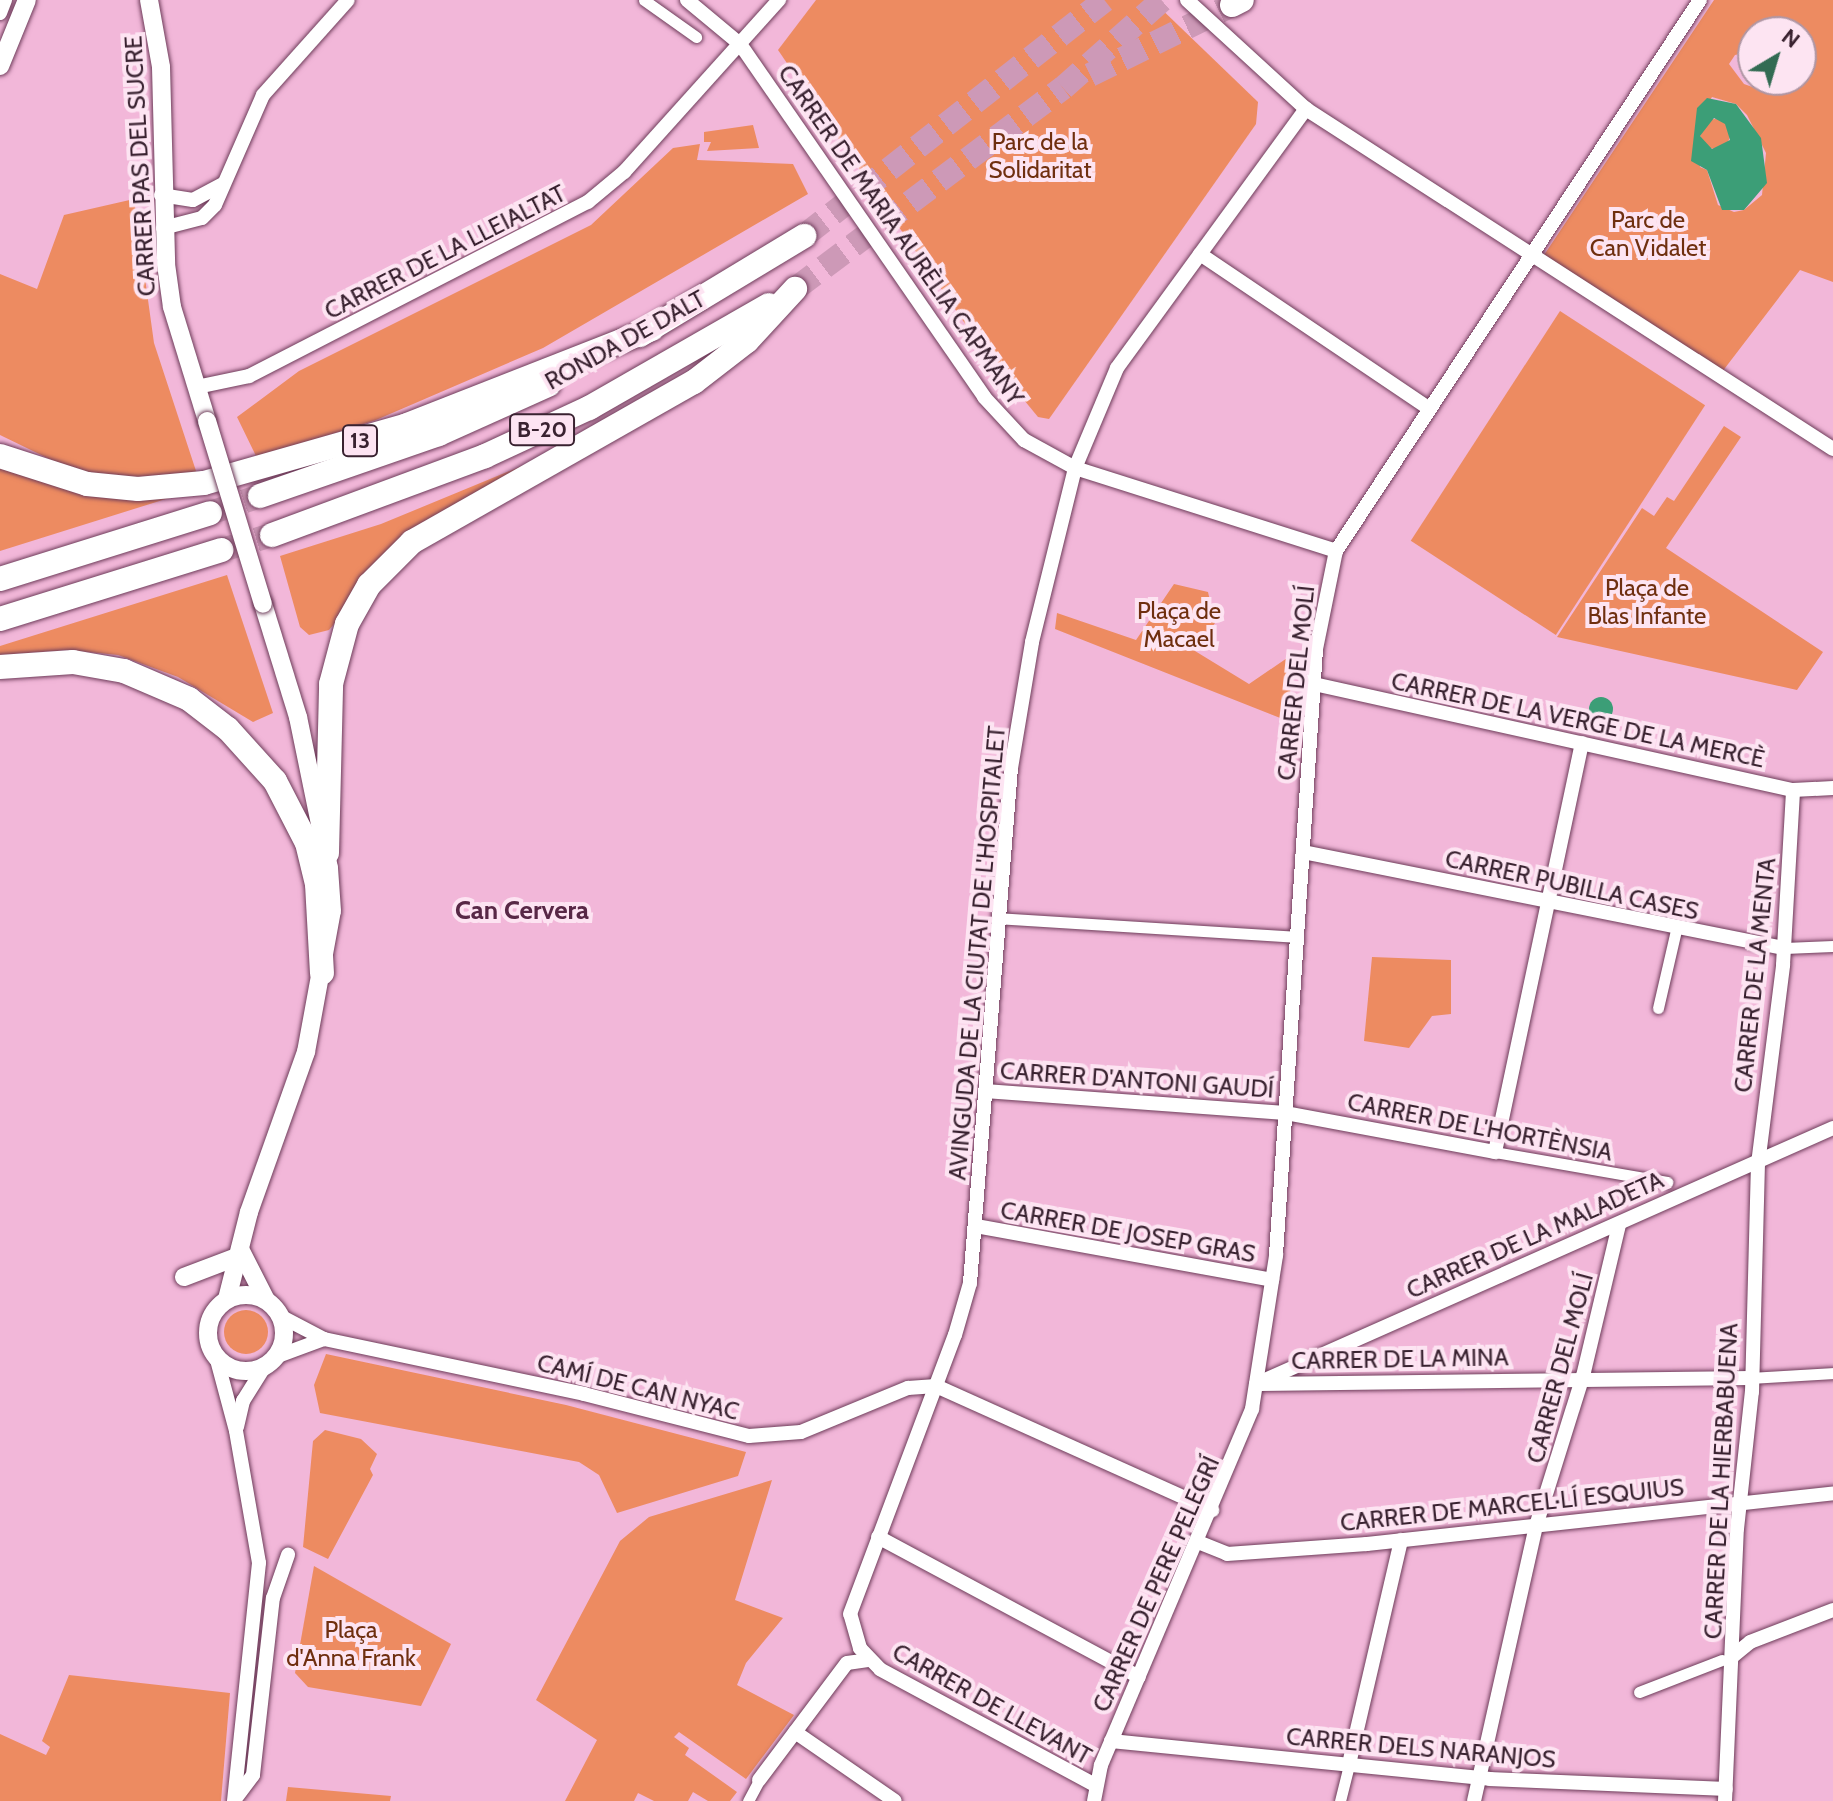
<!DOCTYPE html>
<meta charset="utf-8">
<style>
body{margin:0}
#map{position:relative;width:1833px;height:1801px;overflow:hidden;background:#f2b7d9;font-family:Cabin,sans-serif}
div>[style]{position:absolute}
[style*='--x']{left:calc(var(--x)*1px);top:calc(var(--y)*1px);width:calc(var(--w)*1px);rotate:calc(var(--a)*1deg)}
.green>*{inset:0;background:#ed8b61;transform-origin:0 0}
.round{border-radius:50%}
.water>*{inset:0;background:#3c9e77}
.trunk-tunnel>*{height:24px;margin-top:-12px;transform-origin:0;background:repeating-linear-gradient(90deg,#cd99b7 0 24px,transparent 0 36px)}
.roads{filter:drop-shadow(0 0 2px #6e3c5a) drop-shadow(0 0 2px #6e3c5a)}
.pedestrian>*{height:11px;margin:-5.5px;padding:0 5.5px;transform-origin:5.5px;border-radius:5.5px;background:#fff}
.minor>*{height:14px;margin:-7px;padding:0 7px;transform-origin:7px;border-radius:7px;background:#fff}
.tertiary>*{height:18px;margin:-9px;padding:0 9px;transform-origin:9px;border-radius:9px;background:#fff}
.tertiary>.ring{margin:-9px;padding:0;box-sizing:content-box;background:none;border:18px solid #fff;border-radius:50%}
.trunk>*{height:24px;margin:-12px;padding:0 12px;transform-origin:12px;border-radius:12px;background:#fff}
.bridges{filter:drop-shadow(0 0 2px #6e3c5a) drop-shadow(0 0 2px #6e3c5a)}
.tertiary-bridge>*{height:18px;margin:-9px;padding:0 9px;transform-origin:9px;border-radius:9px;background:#fff}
span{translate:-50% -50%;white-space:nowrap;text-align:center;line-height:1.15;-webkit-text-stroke:8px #fde4f2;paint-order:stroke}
.shield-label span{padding:2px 6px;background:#fde4f2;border:2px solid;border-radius:6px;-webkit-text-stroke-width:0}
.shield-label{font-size:22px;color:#392230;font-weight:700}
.park-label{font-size:24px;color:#6f2f0f}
.street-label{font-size:24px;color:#392230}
.neighbourhood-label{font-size:26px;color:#582846;font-weight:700}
.north{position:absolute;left:1737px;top:16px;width:80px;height:80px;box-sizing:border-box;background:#fde4f2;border:2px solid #af96a4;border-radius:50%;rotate:38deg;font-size:22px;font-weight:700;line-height:32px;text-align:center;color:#392230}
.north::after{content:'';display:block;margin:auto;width:28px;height:36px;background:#326b53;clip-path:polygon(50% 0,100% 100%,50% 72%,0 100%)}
</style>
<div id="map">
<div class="green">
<div style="clip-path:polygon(816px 0,1152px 0,1258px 102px,1256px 124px,1049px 419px,1038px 417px,983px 350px,778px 50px)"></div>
<div style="clip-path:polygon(evenodd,1714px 0,1833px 0,1833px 282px,1800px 270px,1722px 372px,1544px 255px,1714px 0,1753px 32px,1801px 32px,1801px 80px,1778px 80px,1761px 90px,1744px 84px,1729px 64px,1735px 55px,1753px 51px,1753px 32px,1714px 0,1712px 97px,1736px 104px,1747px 115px,1766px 153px,1762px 195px,1744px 210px,1734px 212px,1718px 205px,1707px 170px,1700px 167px,1696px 122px,1712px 97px)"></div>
<div class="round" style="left:1700px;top:119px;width:30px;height:30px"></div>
<div style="clip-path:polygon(753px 125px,759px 148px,707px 151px,711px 142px,704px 142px,704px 132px)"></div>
<div style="clip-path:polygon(700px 144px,697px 160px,793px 164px,808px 194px,543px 348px,376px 420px,257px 458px,237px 417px,299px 371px,591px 225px,673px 148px)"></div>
<div style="clip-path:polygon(134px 199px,154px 343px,197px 474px,146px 482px,72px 470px,0 435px,0 274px,37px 289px,64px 215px)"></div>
<div style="left:1560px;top:311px;width:173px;height:274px;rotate:33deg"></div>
<div style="clip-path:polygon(1724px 426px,1741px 437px,1666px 548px,1823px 652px,1797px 690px,1557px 637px,1642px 508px,1654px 516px,1667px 497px,1674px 501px)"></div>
<div style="clip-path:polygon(0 457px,99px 494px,169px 498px,0 551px)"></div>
<div style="clip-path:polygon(529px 463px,411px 531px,329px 630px,309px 635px,300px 627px,280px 556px,381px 524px)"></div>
<div style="clip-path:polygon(227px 575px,273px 713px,253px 722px,178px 677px,118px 655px,68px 650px,0 655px,0 646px)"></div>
<div style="clip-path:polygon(1174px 584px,1208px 592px,1215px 623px,1195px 651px,1249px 684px,1293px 654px,1288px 721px,1055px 629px,1057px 613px,1136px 640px)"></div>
<div style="clip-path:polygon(1372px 957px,1451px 960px,1451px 1014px,1432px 1016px,1409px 1048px,1364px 1041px)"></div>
<div class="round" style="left:224px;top:1310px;width:44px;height:44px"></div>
<div style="clip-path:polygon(326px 1354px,566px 1405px,746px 1452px,738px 1476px,617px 1513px,599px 1475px,579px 1462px,320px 1413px,314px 1385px)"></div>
<div style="clip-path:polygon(325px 1430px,361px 1439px,377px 1454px,370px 1469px,373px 1475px,328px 1559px,303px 1547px,313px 1441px)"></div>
<div style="clip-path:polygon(772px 1480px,735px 1600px,783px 1618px,746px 1663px,737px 1685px,794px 1715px,746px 1779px,679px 1732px,674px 1737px,689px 1748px,685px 1755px,737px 1792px,730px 1801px,708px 1801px,693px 1792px,688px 1801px,654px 1801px,638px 1793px,634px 1801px,565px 1801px,597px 1740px,536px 1700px,620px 1541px,649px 1517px)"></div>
<div style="clip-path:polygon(314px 1566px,451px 1644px,421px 1706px,308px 1687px,295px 1673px)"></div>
<div style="clip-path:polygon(69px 1675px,230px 1693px,221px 1801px,0 1801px,0 1734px,46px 1755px,50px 1747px,42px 1741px)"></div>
<div style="clip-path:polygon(288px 1787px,391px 1796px,390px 1801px,286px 1801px)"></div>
</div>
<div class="water">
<div style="clip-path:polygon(evenodd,1707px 98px,1736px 104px,1761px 138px,1767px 183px,1744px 210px,1722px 210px,1707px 170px,1691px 161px,1697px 108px,1707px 98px,1714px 118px,1725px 124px,1730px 140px,1712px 149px,1700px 136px,1714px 118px)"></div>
<div class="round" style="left:1589px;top:697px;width:24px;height:24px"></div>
</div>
<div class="trunk-tunnel">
<div style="--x:1090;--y:75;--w:158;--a:-26.2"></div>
<div style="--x:804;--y:236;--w:382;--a:-38.1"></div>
<div style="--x:795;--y:289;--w:335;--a:-36.9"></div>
<div style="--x:1063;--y:88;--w:132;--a:-41.6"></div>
<div style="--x:210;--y:513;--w:53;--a:-18.8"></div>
<div style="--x:222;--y:550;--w:52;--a:-16.7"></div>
</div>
<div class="roads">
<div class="pedestrian">
<div style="--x:644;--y:0;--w:64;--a:35.4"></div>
<div style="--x:997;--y:918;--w:301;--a:3.6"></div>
<div style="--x:1784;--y:948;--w:49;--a:-2.3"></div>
<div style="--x:1658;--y:1008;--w:80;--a:-77"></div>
<div style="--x:1495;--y:1152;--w:175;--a:9.9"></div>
<div style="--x:1751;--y:1378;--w:82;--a:-3.5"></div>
<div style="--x:1639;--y:1692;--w:89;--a:-21.1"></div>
<div style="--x:748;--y:1801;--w:24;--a:-62"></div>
<div style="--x:1340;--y:1801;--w:38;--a:-76"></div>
</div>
<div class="minor">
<div style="--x:687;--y:0;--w:69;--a:39.7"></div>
<div style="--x:740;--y:44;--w:429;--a:55.3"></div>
<div style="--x:984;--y:397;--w:59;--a:47.1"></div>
<div style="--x:1024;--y:440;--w:58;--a:28.8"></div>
<div style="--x:1075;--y:468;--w:274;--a:17.6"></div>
<div style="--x:1187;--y:0;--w:161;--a:42.5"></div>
<div style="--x:1306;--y:109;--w:627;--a:32.83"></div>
<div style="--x:0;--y:13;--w:14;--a:-69"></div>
<div style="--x:161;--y:195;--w:32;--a:9"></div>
<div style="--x:193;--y:200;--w:34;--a:-28"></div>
<div style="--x:163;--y:228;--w:40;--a:-14.4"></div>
<div style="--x:202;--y:218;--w:18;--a:-45"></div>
<div style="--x:215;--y:205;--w:120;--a:-66.4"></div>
<div style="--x:263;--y:95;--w:127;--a:-48.2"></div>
<div style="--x:1200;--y:254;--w:274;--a:34"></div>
<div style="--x:197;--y:387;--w:53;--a:-11.9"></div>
<div style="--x:249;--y:376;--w:381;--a:-27.2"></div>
<div style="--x:588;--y:202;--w:47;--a:-39.8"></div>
<div style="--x:624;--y:172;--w:232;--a:-48"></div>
<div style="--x:1314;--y:684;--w:491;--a:12.5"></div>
<div style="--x:1793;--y:790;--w:40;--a:-2.9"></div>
<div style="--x:1303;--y:852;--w:490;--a:11.3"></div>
<div style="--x:985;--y:1091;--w:301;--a:4.2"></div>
<div style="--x:1285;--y:1113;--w:214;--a:10.5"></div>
<div style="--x:1495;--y:1152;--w:418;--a:-78"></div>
<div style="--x:976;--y:1226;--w:301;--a:10.3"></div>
<div style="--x:280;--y:1316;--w:50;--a:27.6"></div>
<div style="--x:324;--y:1339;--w:266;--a:11.9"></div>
<div style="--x:584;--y:1394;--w:170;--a:14.3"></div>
<div style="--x:749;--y:1436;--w:52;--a:-4.4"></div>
<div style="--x:801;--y:1432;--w:116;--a:-22.4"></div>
<div style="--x:908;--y:1388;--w:28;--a:-4"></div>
<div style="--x:936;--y:1386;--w:303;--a:24.2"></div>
<div style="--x:278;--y:1356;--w:49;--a:-20.3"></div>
<div style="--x:217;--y:1360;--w:73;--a:75"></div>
<div style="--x:236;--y:1431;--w:134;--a:80.1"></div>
<div style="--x:259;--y:1563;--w:239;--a:96"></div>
<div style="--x:1256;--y:1384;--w:631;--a:-23.93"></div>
<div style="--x:1260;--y:1384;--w:491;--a:-0.7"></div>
<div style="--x:237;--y:1427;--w:27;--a:-77"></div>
<div style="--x:243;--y:1401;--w:39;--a:-58"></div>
<div style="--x:878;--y:1537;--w:296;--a:28.2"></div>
<div style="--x:1198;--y:1542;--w:31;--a:22"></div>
<div style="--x:1227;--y:1554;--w:140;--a:-4.1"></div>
<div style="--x:1367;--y:1544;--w:469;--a:-6.2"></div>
<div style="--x:1733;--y:1656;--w:22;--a:-39"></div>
<div style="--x:1750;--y:1642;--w:89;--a:-21.1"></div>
<div style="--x:795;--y:1732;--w:121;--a:34.6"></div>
<div style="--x:1111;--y:1741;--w:381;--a:5.7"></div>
<div style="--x:1490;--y:1779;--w:236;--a:2.4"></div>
<div style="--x:1349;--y:1764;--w:230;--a:-76.9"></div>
<div style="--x:759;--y:1780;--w:146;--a:-53.1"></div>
<div style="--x:847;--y:1663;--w:21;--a:-8"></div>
<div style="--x:1095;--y:1785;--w:244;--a:-151.7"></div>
<div style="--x:880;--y:1669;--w:29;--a:-134"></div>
<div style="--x:860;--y:1648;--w:35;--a:-106"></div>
<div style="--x:850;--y:1614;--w:298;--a:-69.4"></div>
<div style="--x:955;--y:1335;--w:54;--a:-73.9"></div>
<div style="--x:970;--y:1283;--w:517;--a:-85.45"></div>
<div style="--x:1011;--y:768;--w:128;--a:-80.5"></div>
<div style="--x:1032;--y:642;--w:179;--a:-76.1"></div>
<div style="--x:1075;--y:468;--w:108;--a:-67.2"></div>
<div style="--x:1117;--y:368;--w:321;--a:-53.9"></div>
<div style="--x:235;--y:1799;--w:30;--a:-53"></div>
<div style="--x:253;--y:1775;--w:178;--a:-83.6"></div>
<div style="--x:273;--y:1598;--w:46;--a:-70.8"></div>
<div style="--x:1094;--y:1801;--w:37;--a:-79"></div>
<div style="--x:1101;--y:1765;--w:387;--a:-67"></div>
<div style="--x:1252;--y:1409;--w:156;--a:-81.1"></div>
<div style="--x:1276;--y:1255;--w:607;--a:-86.22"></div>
<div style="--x:1316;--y:649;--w:100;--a:-78.5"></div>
<div style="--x:1336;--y:551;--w:660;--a:-56.55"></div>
<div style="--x:1474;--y:1801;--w:282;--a:-77.3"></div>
<div style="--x:1536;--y:1526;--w:157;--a:-72.6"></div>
<div style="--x:1583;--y:1376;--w:155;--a:-76.6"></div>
<div style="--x:1725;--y:1801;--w:272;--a:-87.5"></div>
<div style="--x:1737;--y:1529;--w:138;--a:-83.8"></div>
<div style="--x:1752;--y:1392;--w:228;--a:-88.5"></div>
<div style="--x:1758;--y:1164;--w:201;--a:-82.8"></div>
<div style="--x:1783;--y:965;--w:175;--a:-86.7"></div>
</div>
<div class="tertiary">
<div style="--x:149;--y:0;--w:68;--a:79.8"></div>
<div style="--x:161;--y:67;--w:197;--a:88.5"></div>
<div style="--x:166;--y:264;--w:43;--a:82.1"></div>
<div style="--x:172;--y:307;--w:119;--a:72.9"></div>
<div style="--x:0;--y:66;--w:71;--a:-67.8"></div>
<div style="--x:240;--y:1249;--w:57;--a:63"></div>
<div style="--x:184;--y:1277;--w:53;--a:-20.8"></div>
<div class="ring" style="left:208px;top:1295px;width:58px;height:58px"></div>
<div style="--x:227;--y:1299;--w:90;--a:-75.8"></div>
<div style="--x:249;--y:1212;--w:170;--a:-70.4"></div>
<div style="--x:306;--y:1052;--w:143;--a:-79.6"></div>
<div style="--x:332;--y:911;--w:43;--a:-94"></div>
<div style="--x:329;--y:868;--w:154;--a:-101.6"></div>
<div style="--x:298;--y:717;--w:118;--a:-107.2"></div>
</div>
<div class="trunk">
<div style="--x:1232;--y:5;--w:11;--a:-27"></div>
<div style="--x:640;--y:335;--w:192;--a:-31.1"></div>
<div style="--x:0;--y:456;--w:91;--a:17.8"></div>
<div style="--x:87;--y:484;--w:51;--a:5.6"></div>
<div style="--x:138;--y:489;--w:66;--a:-5.2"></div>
<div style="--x:204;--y:483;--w:211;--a:-15.9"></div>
<div style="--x:407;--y:425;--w:263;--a:-21.4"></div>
<div style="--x:260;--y:496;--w:189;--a:-19.1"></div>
<div style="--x:439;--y:434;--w:120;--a:-24.2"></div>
<div style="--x:272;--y:535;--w:227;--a:-20.3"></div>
<div style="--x:485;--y:456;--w:115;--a:-24.8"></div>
<div style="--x:589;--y:408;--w:207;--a:-29.8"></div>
<div style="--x:0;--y:579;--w:220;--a:-17.4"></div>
<div style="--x:0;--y:619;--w:232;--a:-17.3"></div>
<div style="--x:0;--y:667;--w:73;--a:-3.9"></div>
<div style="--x:73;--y:662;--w:52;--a:10"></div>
<div style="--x:124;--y:671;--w:71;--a:23.3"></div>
<div style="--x:189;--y:699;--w:49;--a:37.6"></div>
<div style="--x:228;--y:729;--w:70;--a:47.9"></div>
<div style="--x:275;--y:781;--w:70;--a:62.7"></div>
<div style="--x:307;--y:843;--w:42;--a:76.3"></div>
<div style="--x:317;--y:884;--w:89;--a:86.8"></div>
<div style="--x:327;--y:853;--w:169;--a:-88.6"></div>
<div style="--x:331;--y:684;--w:62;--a:-75.1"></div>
<div style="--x:347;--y:624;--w:45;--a:-60.6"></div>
<div style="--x:369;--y:585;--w:61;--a:-45"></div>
<div style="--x:412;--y:542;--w:324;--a:-29.6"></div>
<div style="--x:694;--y:382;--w:67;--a:-37.7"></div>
<div style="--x:747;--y:341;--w:71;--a:-47.3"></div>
</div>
</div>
<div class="bridges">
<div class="tertiary-bridge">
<div style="--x:207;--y:421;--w:191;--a:73"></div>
</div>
</div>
<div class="shield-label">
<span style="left:542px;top:430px">B-20</span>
<span style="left:360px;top:441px">13</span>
</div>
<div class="park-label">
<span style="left:1040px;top:156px">Parc de la<br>Solidaritat</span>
<span style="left:1648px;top:234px">Parc de<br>Can Vidalet</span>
<span style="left:1647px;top:602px">Plaça de<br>Blas Infante</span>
<span style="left:1179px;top:625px">Plaça de<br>Macael</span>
<span style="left:351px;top:1644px">Plaça<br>d'Anna Frank</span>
</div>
<div class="street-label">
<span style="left:140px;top:166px;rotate:-93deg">CARRER PAS DEL SUCRE</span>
<span style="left:901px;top:235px;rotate:55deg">CARRER DE MARIA AURÈLIA CAPMANY</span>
<span style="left:445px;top:252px;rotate:-27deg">CARRER DE LA LLEIALTAT</span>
<span style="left:625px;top:340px;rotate:-29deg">RONDA DE DALT</span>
<span style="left:1296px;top:683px;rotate:-84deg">CARRER DEL MOLÍ</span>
<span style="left:1578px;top:720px;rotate:12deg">CARRER DE LA VERGE DE LA MERCÈ</span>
<span style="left:1572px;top:885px;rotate:12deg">CARRER PUBILLA CASES</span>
<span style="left:977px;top:953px;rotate:-85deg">AVINGUDA DE LA CIUTAT DE L'HOSPITALET</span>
<span style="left:1755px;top:975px;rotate:-84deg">CARRER DE LA MENTA</span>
<span style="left:1137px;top:1080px;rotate:4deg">CARRER D'ANTONI GAUDÍ</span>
<span style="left:1480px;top:1127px;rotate:11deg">CARRER DE L'HORTÈNSIA</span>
<span style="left:1128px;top:1232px;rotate:10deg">CARRER DE JOSEP GRAS</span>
<span style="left:1535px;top:1235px;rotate:-24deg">CARRER DE LA MALADETA</span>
<span style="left:1400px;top:1359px;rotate:-1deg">CARRER DE LA MINA</span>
<span style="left:1560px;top:1368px;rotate:-75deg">CARRER DEL MOLÍ</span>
<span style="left:638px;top:1387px;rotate:14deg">CAMÍ DE CAN NYAC</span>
<span style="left:1721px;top:1481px;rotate:-87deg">CARRER DE LA HIERBABUENA</span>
<span style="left:1512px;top:1505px;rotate:-6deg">CARRER DE MARCEL·LÍ ESQUIUS</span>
<span style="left:1156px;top:1584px;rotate:-66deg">CARRER DE PERE PELEGRÍ</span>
<span style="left:992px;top:1704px;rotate:29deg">CARRER DE LLEVANT</span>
<span style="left:1421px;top:1748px;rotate:5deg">CARRER DELS NARANJOS</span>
</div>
<div class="neighbourhood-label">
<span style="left:522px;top:911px">Can Cervera</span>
</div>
<div class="north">N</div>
</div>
